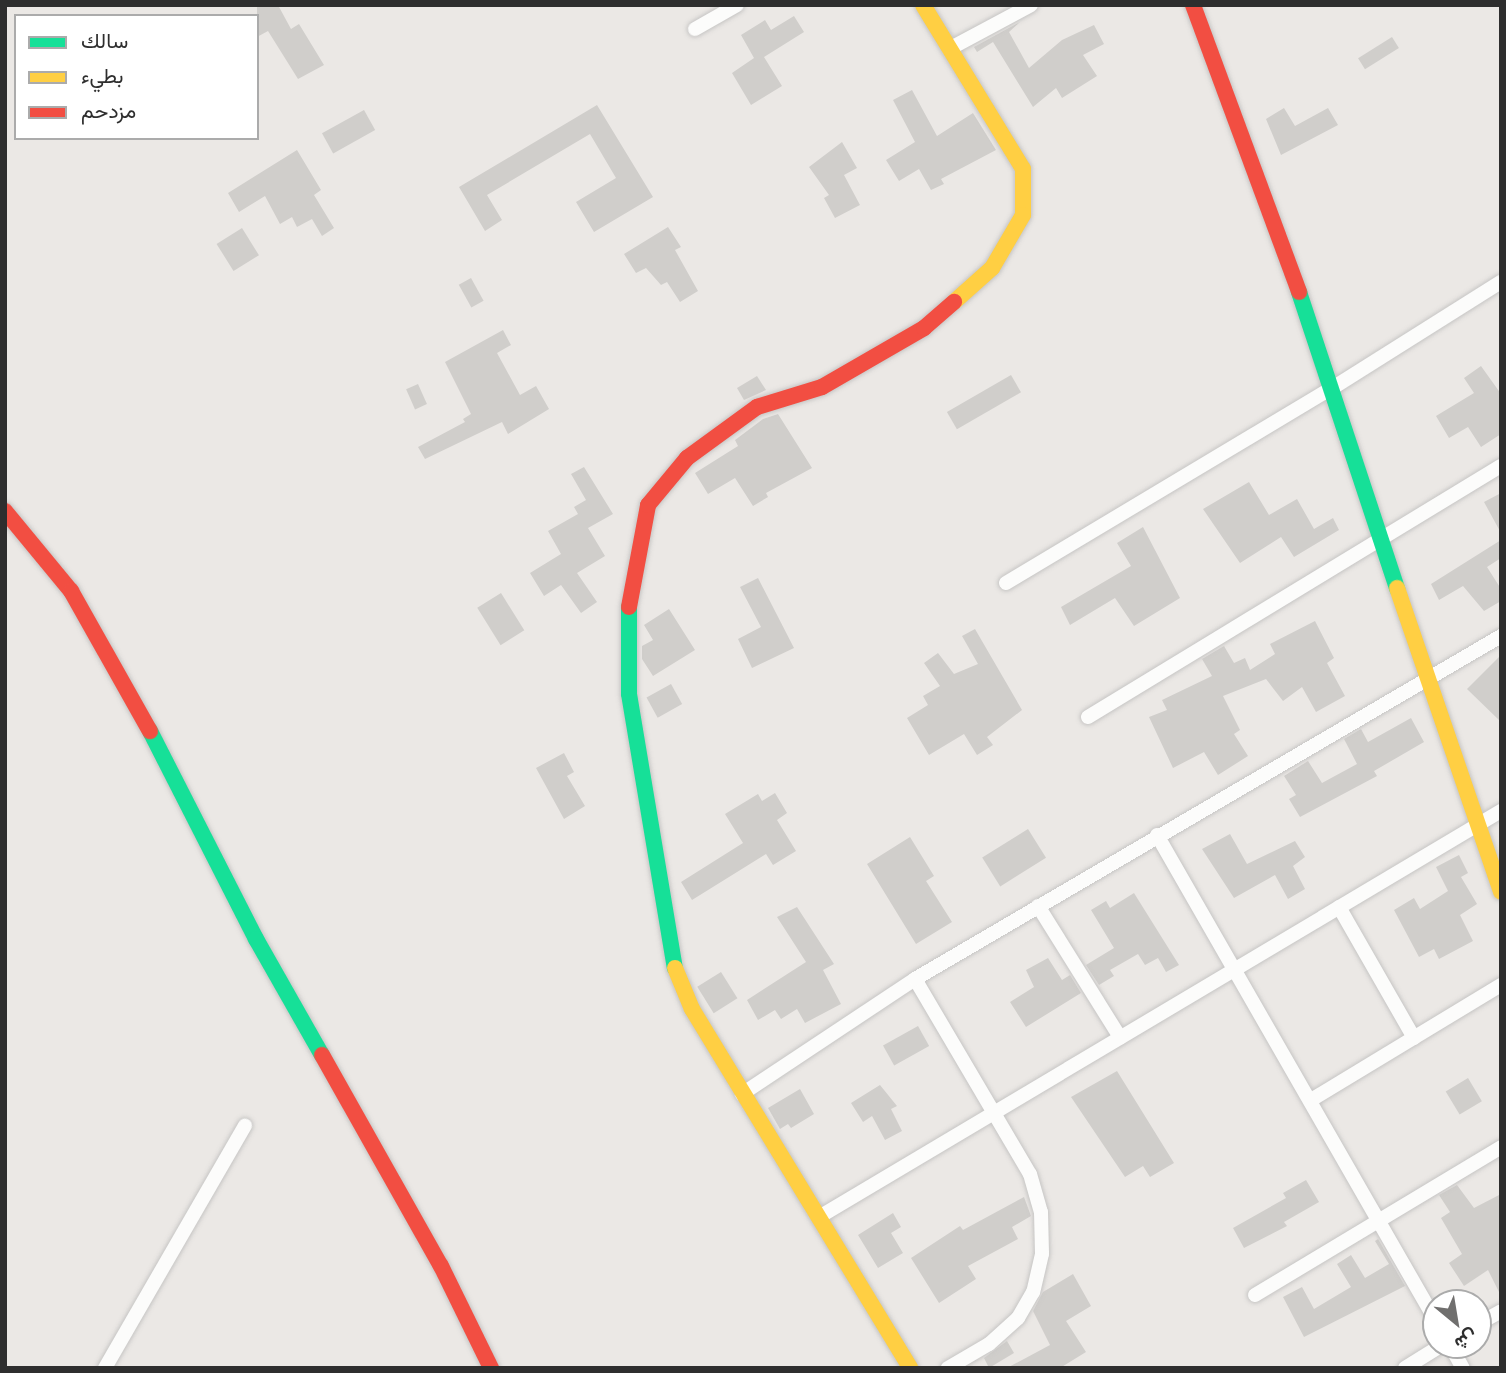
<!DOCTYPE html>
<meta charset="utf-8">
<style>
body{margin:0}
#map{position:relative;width:1506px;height:1373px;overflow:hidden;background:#ebe8e5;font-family:"Asap Condensed",Vazirmatn,sans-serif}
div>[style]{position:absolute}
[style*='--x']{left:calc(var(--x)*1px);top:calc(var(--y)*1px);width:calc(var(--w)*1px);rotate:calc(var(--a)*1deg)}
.building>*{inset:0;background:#d0cecb;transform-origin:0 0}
.roads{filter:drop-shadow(0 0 2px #c6c5c4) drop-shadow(0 0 2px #c6c5c4)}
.street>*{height:14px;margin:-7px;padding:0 7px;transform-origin:7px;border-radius:7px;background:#fcfcfb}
.fast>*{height:16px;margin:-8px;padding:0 8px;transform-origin:8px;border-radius:8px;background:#16e098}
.slow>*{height:16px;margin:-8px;padding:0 8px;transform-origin:8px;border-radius:8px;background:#ffcf43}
.jam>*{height:16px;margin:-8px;padding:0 8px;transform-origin:8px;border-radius:8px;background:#f24e42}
span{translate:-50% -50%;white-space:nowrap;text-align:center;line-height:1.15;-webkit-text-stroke:6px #fff;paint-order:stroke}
.frame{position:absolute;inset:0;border:7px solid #2e2e2e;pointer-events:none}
.legend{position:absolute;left:14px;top:14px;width:245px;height:126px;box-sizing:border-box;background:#fff;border:2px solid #ababab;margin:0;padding:9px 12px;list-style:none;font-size:21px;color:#2e2e2e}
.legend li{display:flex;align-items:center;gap:14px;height:35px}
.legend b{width:35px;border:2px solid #ababab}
.north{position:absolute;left:1422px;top:1289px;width:70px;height:70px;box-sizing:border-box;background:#fff;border:2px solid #ababab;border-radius:50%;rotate:150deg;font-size:19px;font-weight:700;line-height:28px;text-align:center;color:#2e2e2e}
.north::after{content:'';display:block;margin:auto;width:24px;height:32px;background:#706f6e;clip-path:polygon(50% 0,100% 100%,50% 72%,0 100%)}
</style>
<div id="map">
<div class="building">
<div style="clip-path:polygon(257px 5px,278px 5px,291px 29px,299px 24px,324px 65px,298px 79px,268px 31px,257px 37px)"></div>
<div style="clip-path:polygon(794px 16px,804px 32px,764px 57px,782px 86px,751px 105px,732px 73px,754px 58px,741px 35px,765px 20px,771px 30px)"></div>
<div style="clip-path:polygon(1020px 22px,1009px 32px,1029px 68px,1062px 40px,1094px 25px,1104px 44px,1083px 55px,1097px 76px,1062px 98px,1056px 88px,1033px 107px,993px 42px,977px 52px,974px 47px)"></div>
<div style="left:1392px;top:37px;width:13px;height:40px;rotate:58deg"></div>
<div style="clip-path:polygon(912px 90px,937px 136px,973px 113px,996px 150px,941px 179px,944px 184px,931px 190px,919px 169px,899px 181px,886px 160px,915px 142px,893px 100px)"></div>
<div style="clip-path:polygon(597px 105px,653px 197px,594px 232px,576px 202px,616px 178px,590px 134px,487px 195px,502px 220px,485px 231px,459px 187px)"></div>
<div style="clip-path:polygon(1284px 108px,1295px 126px,1328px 108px,1338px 125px,1281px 155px,1266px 119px)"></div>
<div style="left:364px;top:110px;width:23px;height:48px;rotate:61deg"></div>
<div style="clip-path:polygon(842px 142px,857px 168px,844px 175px,860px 205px,835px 218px,824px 198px,829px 195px,809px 167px)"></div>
<div style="clip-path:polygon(297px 150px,321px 190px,314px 195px,334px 228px,322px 236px,312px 219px,297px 227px,292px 217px,280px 224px,265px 196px,239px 212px,228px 193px)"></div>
<div style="clip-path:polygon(668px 227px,681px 247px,675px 250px,698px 291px,680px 302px,667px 282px,661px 285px,646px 268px,636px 273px,624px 254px)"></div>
<div style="left:242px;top:228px;width:32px;height:30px;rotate:58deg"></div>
<div style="left:471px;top:278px;width:26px;height:14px;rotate:61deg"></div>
<div style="clip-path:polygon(503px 330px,511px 345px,497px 353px,520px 395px,536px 386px,549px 409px,508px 434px,502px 422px,425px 459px,418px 447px,465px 422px,463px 419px,471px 414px,445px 362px)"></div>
<div style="clip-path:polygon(1481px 366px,1501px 394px,1501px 434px,1481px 447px,1468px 427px,1449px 438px,1436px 416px,1474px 393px,1464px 378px)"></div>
<div style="left:1011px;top:375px;width:20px;height:74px;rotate:60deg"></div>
<div style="clip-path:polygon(757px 376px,766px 390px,744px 400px,737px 388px)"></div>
<div style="left:418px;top:384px;width:22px;height:13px;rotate:66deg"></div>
<div style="clip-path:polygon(778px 414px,812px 468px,766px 493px,768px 497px,753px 506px,735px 478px,708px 494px,695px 473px,738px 446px,735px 440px,763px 419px)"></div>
<div style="clip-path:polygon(584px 467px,613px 514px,588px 528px,605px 556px,577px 573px,597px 602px,581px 613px,561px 585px,544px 596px,530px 573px,561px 554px,548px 531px,578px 514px,574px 507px,586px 500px,571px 474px)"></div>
<div style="clip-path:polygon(1249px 482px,1269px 515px,1297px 499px,1314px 529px,1333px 518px,1339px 530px,1294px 557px,1281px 537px,1240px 563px,1203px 509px)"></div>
<div style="clip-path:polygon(1501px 493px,1501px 533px,1484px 502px)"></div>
<div style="clip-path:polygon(1143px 527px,1180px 598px,1134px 626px,1115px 598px,1070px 625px,1061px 607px,1131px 566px,1117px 543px)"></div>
<div style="clip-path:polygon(1501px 540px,1501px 558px,1487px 567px,1501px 589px,1501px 601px,1484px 611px,1463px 586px,1439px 600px,1431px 584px)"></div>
<div style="clip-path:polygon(758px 578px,794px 648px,752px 668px,738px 639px,761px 627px,740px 587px)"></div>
<div style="left:501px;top:593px;width:44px;height:28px;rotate:58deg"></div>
<div style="clip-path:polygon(669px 609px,695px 650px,653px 676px,642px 659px,642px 646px,653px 640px,644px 625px)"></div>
<div style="clip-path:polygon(1315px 621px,1334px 658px,1327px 663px,1345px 696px,1316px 712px,1302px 687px,1283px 701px,1266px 679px,1223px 696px,1240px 730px,1234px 734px,1248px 756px,1218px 775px,1204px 752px,1173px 768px,1149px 717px,1167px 710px,1162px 700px,1212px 676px,1202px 659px,1224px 646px,1234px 663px,1245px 658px,1250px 670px,1275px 654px,1270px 644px)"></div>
<div style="clip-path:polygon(975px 629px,1022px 710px,987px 737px,993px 745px,977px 755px,964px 734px,929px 755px,907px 718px,928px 705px,923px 696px,940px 686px,924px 663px,938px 653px,954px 674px,978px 664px,962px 636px)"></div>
<div style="clip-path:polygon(1501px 655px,1501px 722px,1467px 689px)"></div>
<div style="left:671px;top:684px;width:23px;height:28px;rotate:61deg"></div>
<div style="clip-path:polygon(1411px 718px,1424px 742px,1374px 771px,1377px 776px,1300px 817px,1289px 799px,1296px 795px,1284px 776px,1308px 761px,1322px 783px,1357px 764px,1344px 739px,1361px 729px,1368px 742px)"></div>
<div style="clip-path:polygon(564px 753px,574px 772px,567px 776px,585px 806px,564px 819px,536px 768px)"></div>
<div style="clip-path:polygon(775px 793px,787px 813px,777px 820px,796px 851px,773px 865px,766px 854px,692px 900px,681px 882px,743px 843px,725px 814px,758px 794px,762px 801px)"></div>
<div style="left:1028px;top:829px;width:34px;height:54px;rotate:58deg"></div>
<div style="clip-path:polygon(1230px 834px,1247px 864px,1295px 841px,1305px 857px,1293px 866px,1305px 889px,1288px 899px,1275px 875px,1234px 898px,1202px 849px)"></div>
<div style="clip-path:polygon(910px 837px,934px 876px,926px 881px,952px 922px,916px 944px,867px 864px)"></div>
<div style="clip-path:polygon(1459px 855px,1468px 873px,1461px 877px,1477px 904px,1460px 915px,1473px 941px,1439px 959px,1434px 949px,1419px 957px,1394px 910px,1414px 898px,1420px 909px,1448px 891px,1436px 867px)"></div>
<div style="clip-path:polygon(1134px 893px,1179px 965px,1166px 972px,1158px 958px,1145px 965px,1138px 954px,1110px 970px,1114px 976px,1099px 985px,1086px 965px,1114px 948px,1091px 910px,1106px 901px,1110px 908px)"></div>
<div style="clip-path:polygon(797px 907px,834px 964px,823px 970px,841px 1004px,805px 1023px,797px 1009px,781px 1019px,775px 1010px,758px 1020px,747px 1000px,806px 962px,777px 917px)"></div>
<div style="clip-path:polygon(1048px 958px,1062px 980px,1070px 975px,1081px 993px,1026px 1027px,1010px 1002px,1034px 987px,1026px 970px)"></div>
<div style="left:721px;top:972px;width:31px;height:28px;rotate:58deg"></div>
<div style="left:918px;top:1026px;width:23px;height:40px;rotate:61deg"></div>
<div style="clip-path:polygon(1117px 1071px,1174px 1163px,1150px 1177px,1143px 1166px,1125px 1177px,1071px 1097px)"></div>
<div style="left:1468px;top:1078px;width:27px;height:26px;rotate:59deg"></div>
<div style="clip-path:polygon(880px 1085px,897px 1106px,891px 1109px,902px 1131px,885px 1140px,872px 1116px,863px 1122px,851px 1103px)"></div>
<div style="clip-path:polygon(800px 1089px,814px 1114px,791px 1128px,788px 1124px,780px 1129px,768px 1108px)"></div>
<div style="clip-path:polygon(1306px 1180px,1319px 1202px,1284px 1222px,1287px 1226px,1244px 1248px,1233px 1228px,1286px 1198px,1283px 1193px)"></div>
<div style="clip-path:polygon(1457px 1185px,1474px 1208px,1501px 1194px,1501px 1296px,1488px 1270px,1464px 1286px,1449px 1263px,1462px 1254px,1441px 1218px,1450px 1212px,1439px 1195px)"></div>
<div style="clip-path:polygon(1024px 1197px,1031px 1216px,1012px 1227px,1018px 1239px,968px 1266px,976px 1279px,939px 1303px,911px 1258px,960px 1226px,963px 1230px)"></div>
<div style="clip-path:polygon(893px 1213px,901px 1227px,891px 1233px,903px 1253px,878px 1268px,858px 1235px)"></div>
<div style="clip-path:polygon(1378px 1239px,1405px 1286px,1304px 1337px,1283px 1297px,1302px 1287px,1314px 1309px,1351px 1287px,1337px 1264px,1351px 1255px,1365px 1278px,1389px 1264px,1375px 1241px)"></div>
<div style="clip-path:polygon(1073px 1274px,1091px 1306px,1066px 1321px,1086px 1352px,1060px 1368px,1007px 1368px,1050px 1345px,1033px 1311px,1043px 1292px)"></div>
<div style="clip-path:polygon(1007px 1341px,1014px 1353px,989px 1368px,984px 1358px)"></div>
</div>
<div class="roads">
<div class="street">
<div style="--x:695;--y:29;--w:48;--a:-29.7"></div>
<div style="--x:949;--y:49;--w:93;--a:-28.2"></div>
<div style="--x:1006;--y:583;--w:382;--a:-30.9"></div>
<div style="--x:1334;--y:387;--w:197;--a:-32.2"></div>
<div style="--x:1088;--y:717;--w:483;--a:-31.3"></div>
<div style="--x:1157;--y:835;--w:560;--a:60.14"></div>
<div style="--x:1038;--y:906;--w:155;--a:58"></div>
<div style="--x:1339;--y:907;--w:151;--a:60.2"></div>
<div style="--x:915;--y:979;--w:226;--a:59.5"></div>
<div style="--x:1030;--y:1174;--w:40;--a:74"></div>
<div style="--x:1041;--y:1212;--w:42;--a:88.6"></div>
<div style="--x:1042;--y:1254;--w:39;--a:103"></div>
<div style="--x:1033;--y:1292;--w:30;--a:120"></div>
<div style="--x:1018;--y:1318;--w:39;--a:138"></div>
<div style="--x:989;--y:1344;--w:48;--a:149.7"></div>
<div style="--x:742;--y:1094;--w:208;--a:-33.6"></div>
<div style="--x:915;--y:979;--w:679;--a:-30.34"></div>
<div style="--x:1311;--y:1100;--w:222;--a:-31.2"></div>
<div style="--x:819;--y:1217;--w:794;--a:-30.77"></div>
<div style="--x:1255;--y:1295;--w:287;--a:-31"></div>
<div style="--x:1478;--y:1324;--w:26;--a:-29"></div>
<div style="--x:1450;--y:1345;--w:26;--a:61"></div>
<div style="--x:105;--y:1368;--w:280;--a:-60"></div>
<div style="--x:1405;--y:1368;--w:44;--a:-31.9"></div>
</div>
<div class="fast">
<div style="--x:1299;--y:292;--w:312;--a:71.7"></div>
<div style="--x:629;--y:607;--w:87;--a:90"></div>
<div style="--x:629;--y:694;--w:278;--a:80.5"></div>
<div style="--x:150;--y:731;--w:233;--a:63"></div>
<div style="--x:256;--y:939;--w:133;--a:60.4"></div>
</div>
<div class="slow">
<div style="--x:923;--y:5;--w:192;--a:58.6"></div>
<div style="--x:1023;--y:169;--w:46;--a:90"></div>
<div style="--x:1023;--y:215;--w:61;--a:120.3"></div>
<div style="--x:992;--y:268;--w:51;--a:138.2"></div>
<div style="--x:1397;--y:588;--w:321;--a:71.1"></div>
<div style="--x:675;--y:968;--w:44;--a:67.5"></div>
<div style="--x:692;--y:1009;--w:420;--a:58.7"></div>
</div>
<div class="jam">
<div style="--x:1193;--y:5;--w:306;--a:69.7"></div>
<div style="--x:5;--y:511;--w:104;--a:50.5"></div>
<div style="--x:71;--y:591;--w:161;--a:60.6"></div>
<div style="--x:629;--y:607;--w:104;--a:-79.4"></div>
<div style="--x:648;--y:505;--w:61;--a:-50.3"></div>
<div style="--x:687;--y:458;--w:87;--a:-36.1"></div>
<div style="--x:757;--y:407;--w:68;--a:-17.1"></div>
<div style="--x:822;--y:387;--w:118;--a:-30"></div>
<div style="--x:924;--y:328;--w:40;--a:-41"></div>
<div style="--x:322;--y:1055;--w:242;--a:60.6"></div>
<div style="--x:441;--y:1266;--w:114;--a:63.9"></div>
</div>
</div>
<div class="frame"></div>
<ul class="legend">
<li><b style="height:9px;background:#16e098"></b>سالك</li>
<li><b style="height:9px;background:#ffcf43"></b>بطيء</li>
<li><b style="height:9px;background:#f24e42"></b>مزدحم</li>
</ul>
<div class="north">ش</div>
</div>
